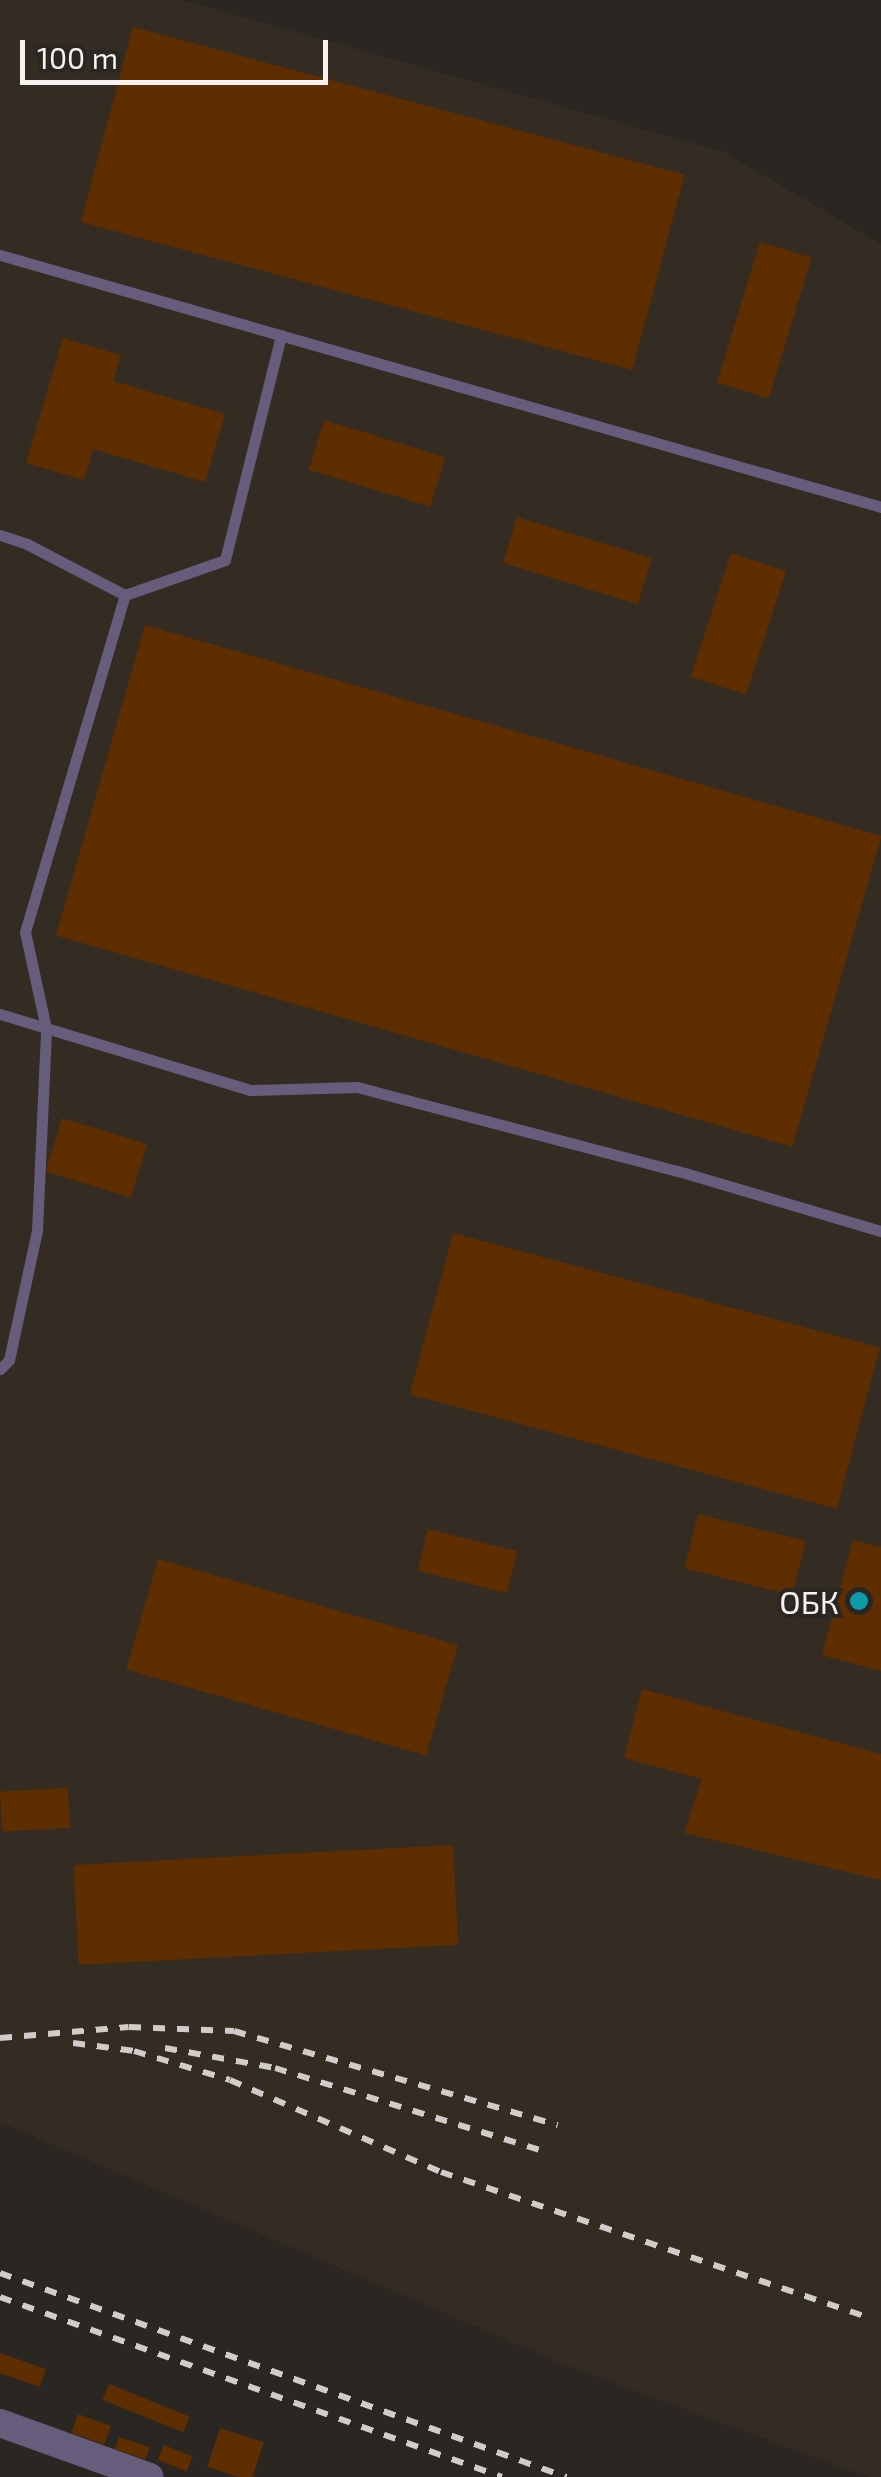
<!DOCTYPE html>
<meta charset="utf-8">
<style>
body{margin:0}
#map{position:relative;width:881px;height:2477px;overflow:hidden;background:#2a2621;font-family:"Exo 2",sans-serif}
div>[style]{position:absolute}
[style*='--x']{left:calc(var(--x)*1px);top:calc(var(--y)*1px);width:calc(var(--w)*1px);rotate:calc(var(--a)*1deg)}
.built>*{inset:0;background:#342c22}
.building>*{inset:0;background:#5e2d00;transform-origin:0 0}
.service>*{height:11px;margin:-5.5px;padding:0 5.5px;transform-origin:5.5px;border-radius:5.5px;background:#665c7c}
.tertiary>*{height:28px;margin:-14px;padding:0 14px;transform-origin:14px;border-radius:14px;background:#665c7c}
.rail>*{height:6px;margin-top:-3px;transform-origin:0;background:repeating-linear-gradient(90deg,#d0ccc9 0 12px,transparent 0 24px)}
.dots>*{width:28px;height:28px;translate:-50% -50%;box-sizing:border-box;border:5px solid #2a2621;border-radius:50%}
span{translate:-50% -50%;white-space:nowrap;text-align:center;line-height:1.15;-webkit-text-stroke:8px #2a2621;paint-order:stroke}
.poi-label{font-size:32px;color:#f5f2ef}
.right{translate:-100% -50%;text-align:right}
.scale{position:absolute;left:20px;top:40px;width:308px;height:45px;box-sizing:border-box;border:5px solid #f5f2ef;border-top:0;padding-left:12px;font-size:30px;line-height:35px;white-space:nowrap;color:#f5f2ef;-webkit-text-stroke:8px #2a2621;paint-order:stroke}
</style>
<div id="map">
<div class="built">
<div style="clip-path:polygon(0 0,182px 0,724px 152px,881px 244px,881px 2477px,868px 2477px,561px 2363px,0 2122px)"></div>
</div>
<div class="building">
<div style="left:133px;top:27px;width:571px;height:202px;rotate:15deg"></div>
<div style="left:760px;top:242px;width:54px;height:147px;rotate:17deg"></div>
<div style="clip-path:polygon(63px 338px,121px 355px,113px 381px,225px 414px,205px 482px,93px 449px,84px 480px,26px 463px)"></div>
<div style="left:324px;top:420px;width:127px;height:52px;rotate:17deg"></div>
<div style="left:517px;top:517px;width:141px;height:48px;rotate:17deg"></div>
<div style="left:731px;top:553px;width:58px;height:130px;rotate:18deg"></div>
<div style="left:145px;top:625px;width:766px;height:323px;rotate:16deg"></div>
<div style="left:62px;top:1118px;width:89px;height:56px;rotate:17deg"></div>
<div style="left:453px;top:1233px;width:442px;height:167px;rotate:15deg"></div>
<div style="left:698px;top:1514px;width:111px;height:56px;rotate:14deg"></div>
<div style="left:428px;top:1529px;width:92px;height:43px;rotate:14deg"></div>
<div style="clip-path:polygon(853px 1540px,881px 1547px,881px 1671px,822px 1655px)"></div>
<div style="left:158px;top:1559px;width:312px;height:115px;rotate:16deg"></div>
<div style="clip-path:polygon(642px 1689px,881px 1754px,881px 1880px,684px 1833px,702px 1779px,624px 1758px)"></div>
<div style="left:68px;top:1788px;width:40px;height:68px;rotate:87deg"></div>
<div style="left:453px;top:1845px;width:100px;height:380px;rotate:87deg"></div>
<div style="clip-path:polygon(0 2353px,46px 2369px,40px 2387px,0 2373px)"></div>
<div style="left:109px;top:2384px;width:87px;height:17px;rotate:22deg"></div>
<div style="left:78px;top:2414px;width:35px;height:20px;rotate:20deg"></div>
<div style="left:220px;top:2428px;width:46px;height:41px;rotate:18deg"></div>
<div style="left:119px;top:2437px;width:32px;height:13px;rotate:18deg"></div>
<div style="left:164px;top:2445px;width:31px;height:16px;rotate:22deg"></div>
</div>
<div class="service">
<div style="--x:0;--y:255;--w:916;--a:15.96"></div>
<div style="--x:0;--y:535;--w:28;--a:18"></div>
<div style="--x:27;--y:544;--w:110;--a:27.5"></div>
<div style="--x:0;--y:1014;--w:261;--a:16.9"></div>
<div style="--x:250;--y:1090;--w:107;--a:-1.6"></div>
<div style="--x:357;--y:1087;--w:332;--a:14.7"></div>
<div style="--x:678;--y:1171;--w:212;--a:16.5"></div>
<div style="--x:0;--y:1369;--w:13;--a:-45"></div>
<div style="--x:9;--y:1360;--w:133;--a:-77.8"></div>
<div style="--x:37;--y:1230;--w:202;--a:-87.4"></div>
<div style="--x:46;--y:1028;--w:98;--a:-102.3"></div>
<div style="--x:25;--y:932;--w:352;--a:-73.5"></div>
<div style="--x:125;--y:595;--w:106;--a:-19.3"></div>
<div style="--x:225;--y:560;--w:232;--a:-76"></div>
</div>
<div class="tertiary">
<div style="--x:0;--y:2423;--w:159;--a:19.8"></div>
</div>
<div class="rail">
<div style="--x:0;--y:2038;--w:129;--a:-4.9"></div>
<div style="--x:129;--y:2027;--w:105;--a:2.2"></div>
<div style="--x:234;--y:2031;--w:337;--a:16.2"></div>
<div style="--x:73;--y:2043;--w:62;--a:7.5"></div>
<div style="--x:134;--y:2051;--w:100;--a:16.8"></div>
<div style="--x:230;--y:2080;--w:230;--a:23.6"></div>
<div style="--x:441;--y:2172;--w:453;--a:18.8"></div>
<div style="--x:165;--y:2048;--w:112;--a:10.3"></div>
<div style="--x:275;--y:2068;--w:281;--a:17.2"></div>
<div style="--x:0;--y:2273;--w:602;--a:19.82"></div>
<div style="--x:0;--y:2297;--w:533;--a:19.73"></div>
</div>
<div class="dots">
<div style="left:859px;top:1601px;background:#0f9aa8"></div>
</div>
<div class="poi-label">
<span class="right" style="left:839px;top:1601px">ОБК</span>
</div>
<div class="scale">100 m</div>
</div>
